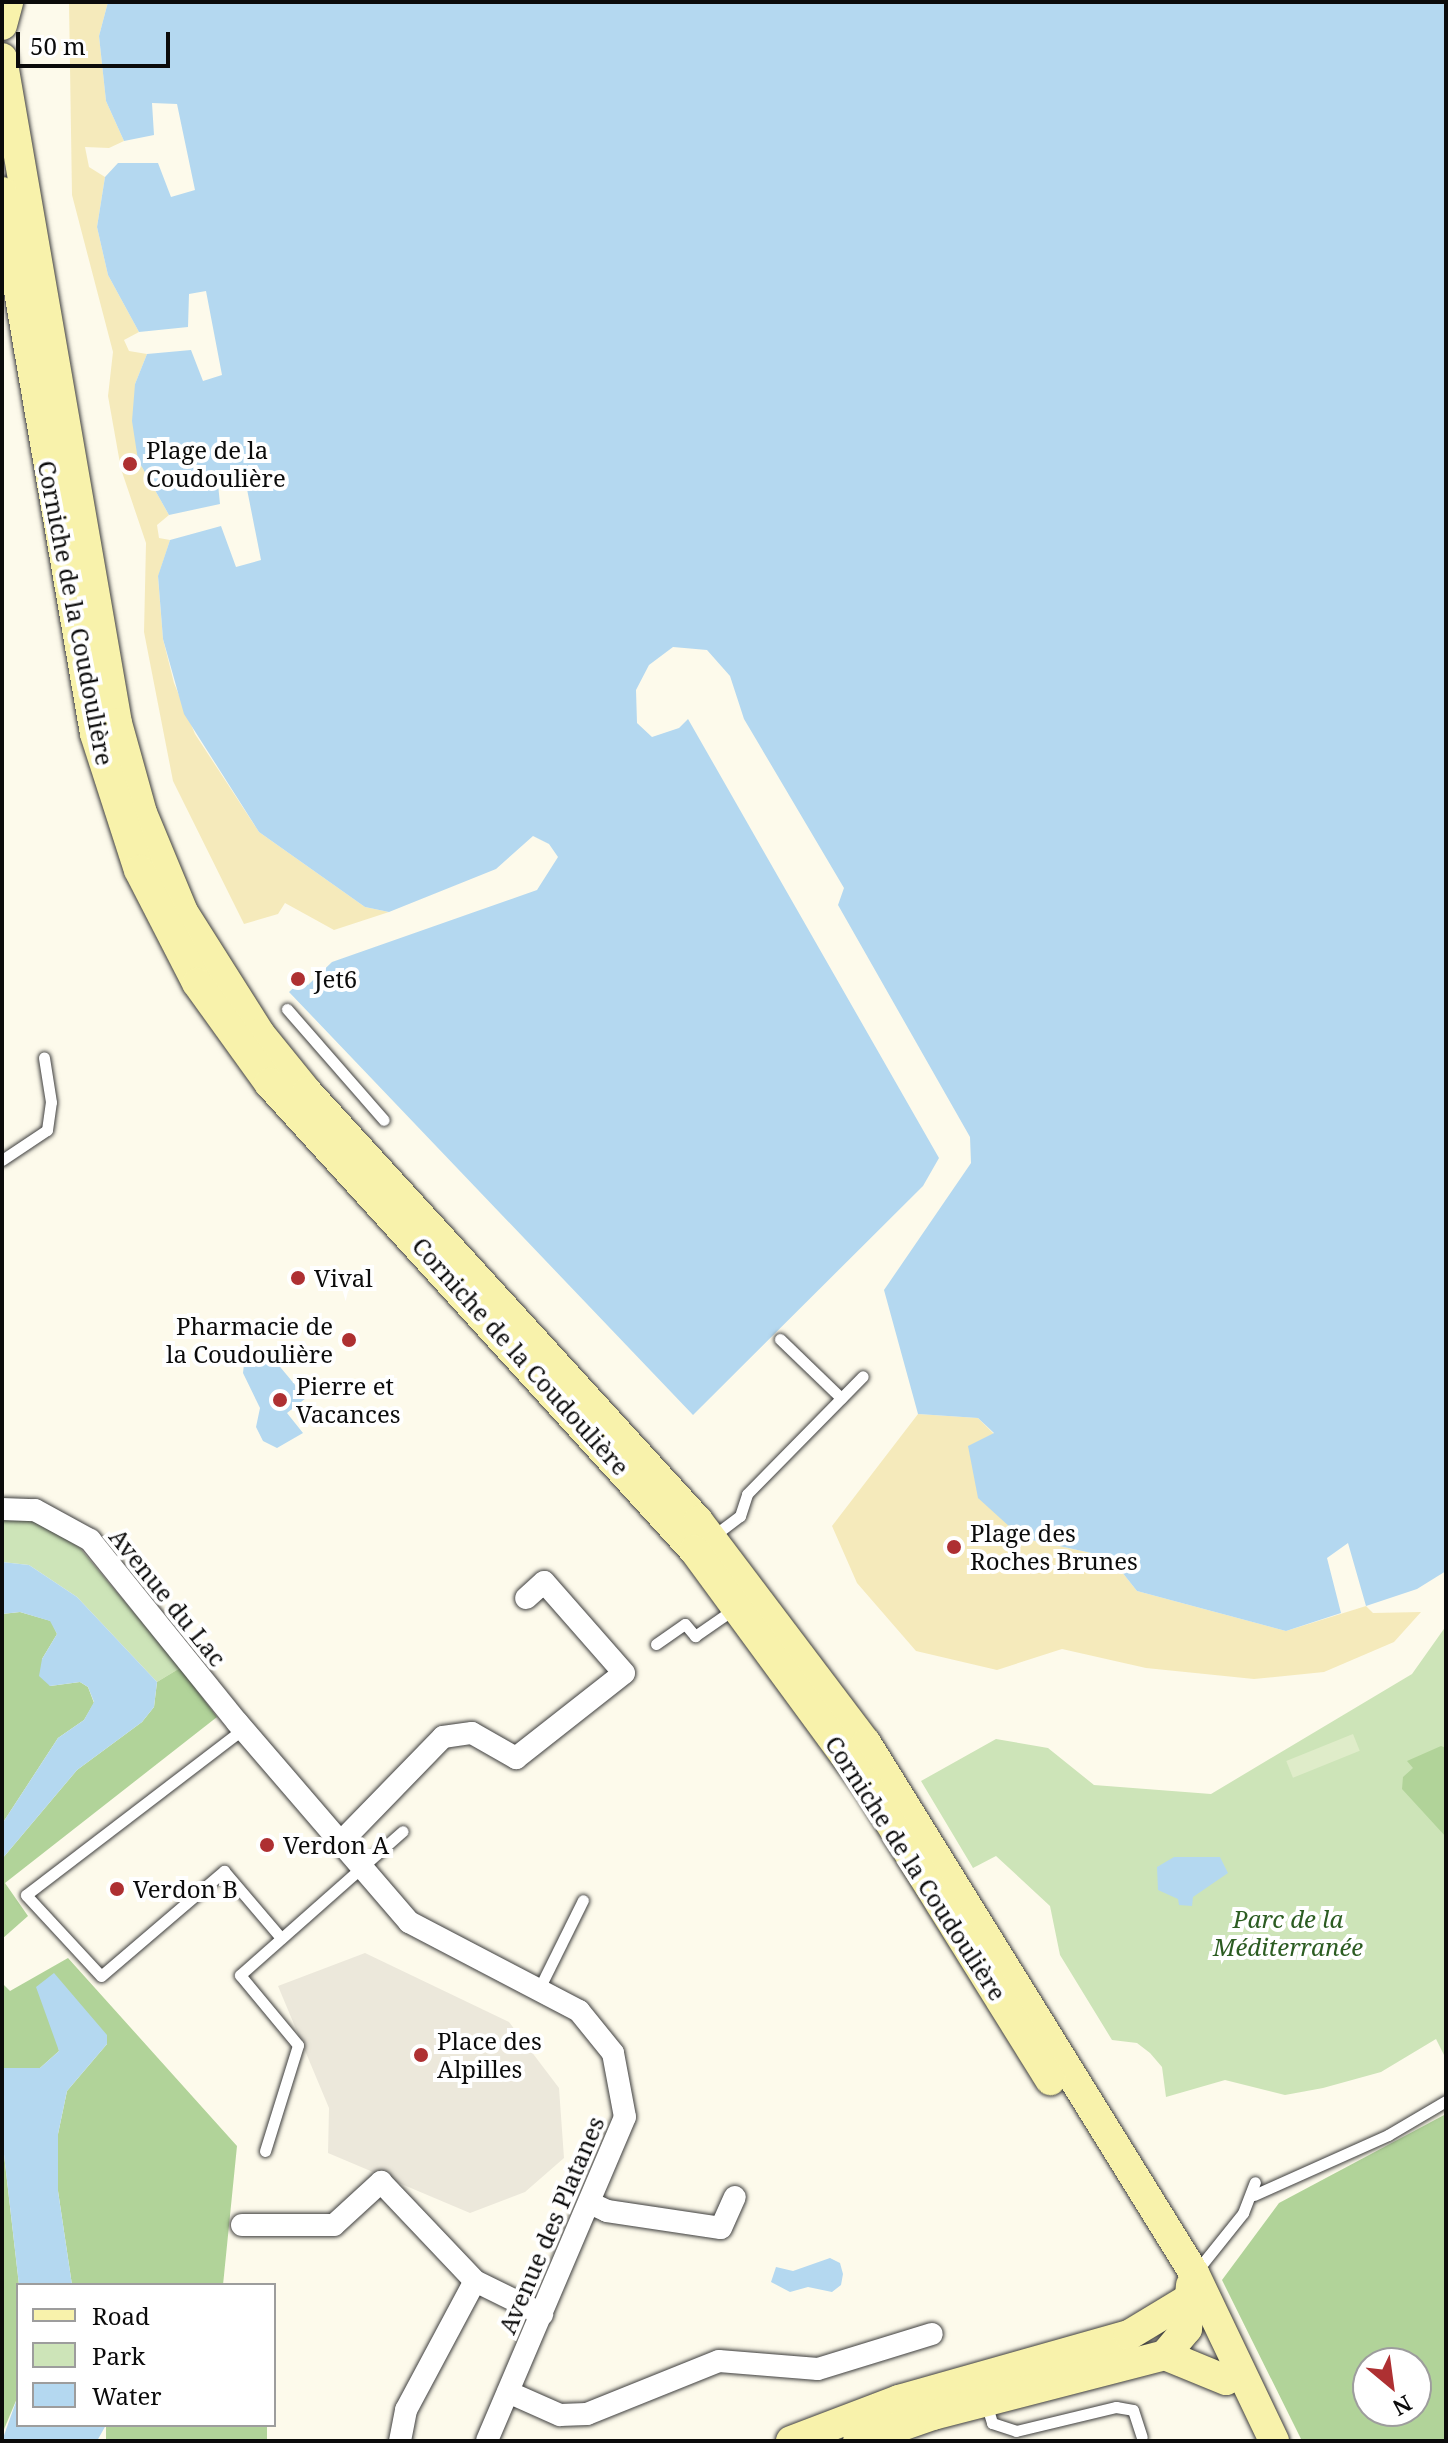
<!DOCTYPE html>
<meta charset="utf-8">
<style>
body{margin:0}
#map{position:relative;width:1448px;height:2443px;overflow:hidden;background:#fdfaeb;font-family:"Noto Serif",serif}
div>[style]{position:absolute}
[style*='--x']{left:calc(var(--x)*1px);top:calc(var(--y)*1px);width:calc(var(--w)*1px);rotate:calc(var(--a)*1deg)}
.green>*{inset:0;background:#cde4b8}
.forest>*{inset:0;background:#b1d399;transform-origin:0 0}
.sand>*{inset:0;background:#f5eabb}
.pitch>*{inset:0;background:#dfecc9;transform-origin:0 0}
.plaza>*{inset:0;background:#ece8db}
.water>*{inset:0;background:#b4d8f0}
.roads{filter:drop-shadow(0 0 2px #3e3e3e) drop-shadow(0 0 2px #3e3e3e)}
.lane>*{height:11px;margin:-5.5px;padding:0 5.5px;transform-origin:5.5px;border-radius:5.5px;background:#fff}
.street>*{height:22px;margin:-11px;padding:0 11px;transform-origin:11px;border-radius:11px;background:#fff}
.secondary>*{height:30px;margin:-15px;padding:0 15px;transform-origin:15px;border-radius:15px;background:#f8f2ab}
.dots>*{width:22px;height:22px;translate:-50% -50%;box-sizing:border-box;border:4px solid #fff;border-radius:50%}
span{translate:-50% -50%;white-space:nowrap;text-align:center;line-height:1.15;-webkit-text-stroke:8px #fff;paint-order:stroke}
.poi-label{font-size:24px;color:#0b0b0b}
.left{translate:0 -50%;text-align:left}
.right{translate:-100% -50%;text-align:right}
.street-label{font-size:24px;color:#0b0b0b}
.park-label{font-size:24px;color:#2c5c22;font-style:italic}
.frame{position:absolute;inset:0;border:4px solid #0b0b0b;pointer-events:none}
.legend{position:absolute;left:16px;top:2283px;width:260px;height:144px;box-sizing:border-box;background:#fff;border:2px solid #9d9d9d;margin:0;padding:10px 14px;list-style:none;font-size:24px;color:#0b0b0b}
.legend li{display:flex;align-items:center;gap:16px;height:40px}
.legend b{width:40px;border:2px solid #9d9d9d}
.north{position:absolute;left:1352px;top:2347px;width:80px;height:80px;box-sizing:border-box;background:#fff;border:2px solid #9d9d9d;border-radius:50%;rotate:151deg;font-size:22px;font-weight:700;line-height:32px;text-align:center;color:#0b0b0b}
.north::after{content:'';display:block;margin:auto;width:28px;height:36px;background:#ae3032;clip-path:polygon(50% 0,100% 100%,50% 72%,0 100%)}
.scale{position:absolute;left:16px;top:32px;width:154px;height:36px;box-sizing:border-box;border:4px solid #0b0b0b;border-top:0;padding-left:10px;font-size:24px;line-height:28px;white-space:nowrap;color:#0b0b0b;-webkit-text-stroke:6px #fff;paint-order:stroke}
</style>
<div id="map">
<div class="green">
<div style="clip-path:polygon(2px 1518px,32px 1520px,79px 1547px,180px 1668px,157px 1682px,77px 1597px,29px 1565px,2px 1562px)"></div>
<div style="clip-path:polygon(1446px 1626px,1446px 2059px,1436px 2039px,1381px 2072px,1323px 2088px,1285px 2095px,1225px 2080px,1166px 2097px,1162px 2067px,1150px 2053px,1137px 2043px,1112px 2040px,1060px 1955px,1050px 1906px,996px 1856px,973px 1868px,921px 1781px,996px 1739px,1048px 1748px,1094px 1785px,1211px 1794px,1412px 1674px)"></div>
</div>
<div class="forest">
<div style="clip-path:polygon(20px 1612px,51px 1621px,57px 1634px,42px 1659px,50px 1686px,80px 1682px,88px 1687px,94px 1703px,84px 1720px,58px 1738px,2px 1824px,2px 1614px)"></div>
<div style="clip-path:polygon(180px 1668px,217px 1717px,5px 1883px,28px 1916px,2px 1939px,2px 1859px,77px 1770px,142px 1722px,154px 1707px,157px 1682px)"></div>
<div style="clip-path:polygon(1441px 1746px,1446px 1748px,1446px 1837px,1402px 1789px,1403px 1777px,1413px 1768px,1407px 1761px)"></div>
<div style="clip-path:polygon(68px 1958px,237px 2146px,223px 2285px,72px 2285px,58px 2191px,58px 2134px,67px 2091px,107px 2044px,58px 2044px,59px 2051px,40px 2068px,2px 2068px,2px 1983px,10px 1991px)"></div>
<div style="clip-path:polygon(evenodd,1446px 2114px,1446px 2441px,1302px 2441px,1222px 2280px,1279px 2203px,1446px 2114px,1368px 2363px,1416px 2363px,1416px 2411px,1368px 2411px,1368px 2363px)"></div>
<div style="clip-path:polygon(2px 2137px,19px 2285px,18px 2396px,2px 2434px)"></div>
<div style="left:106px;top:2425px;width:161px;height:18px"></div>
</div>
<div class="sand">
<div style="clip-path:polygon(69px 2px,108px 2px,99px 36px,106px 101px,124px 141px,109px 148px,85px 147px,89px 167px,105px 177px,97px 227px,108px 275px,139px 332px,124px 340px,129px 351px,147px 354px,135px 384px,138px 460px,169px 515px,157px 525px,159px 538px,170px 540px,158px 577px,163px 639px,174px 683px,195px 734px,259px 832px,365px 907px,389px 912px,334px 930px,285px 903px,278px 914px,244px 924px,173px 781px,144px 632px,146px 543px,121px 469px,108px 396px,113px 352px,72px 195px)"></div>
<div style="clip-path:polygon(918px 1414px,978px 1418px,994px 1434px,1022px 1538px,1110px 1557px,1137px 1591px,1286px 1631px,1366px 1606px,1373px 1613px,1421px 1612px,1394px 1642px,1324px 1672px,1254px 1679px,1146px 1668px,1062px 1649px,997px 1670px,916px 1651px,857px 1583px,832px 1526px)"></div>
</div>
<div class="pitch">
<div style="left:1353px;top:1734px;width:18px;height:72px;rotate:68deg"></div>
</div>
<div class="plaza">
<div style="clip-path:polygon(365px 1953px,509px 2022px,559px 2088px,564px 2158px,525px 2192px,470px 2213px,328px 2153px,329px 2108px,278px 1986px)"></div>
</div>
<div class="water">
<div style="clip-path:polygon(108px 2px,1446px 2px,1446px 1571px,1417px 1589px,1366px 1606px,1348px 1543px,1327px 1558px,1341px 1613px,1286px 1631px,1137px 1591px,1110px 1557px,1022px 1538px,978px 1498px,968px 1446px,994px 1433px,978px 1418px,918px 1414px,884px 1290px,971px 1163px,970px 1137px,838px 905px,844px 888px,744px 719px,730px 676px,707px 650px,673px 647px,649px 665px,636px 690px,637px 723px,652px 737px,679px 728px,688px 719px,939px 1158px,923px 1186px,693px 1415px,289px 992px,301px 981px,308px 985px,332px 962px,537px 890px,558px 857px,549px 844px,533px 836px,496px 869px,389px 912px,365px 907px,259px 832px,184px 714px,163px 639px,158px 576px,170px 540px,221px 526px,236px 567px,261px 560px,243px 469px,217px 474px,220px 504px,169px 515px,138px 460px,132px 421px,135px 384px,147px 354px,191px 350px,203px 381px,222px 375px,206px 291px,189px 294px,188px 327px,139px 332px,108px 275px,97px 227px,105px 177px,118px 163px,158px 163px,171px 197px,195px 190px,177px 104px,152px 103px,154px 135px,124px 141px,106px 101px,99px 36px)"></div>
<div style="clip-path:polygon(260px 1351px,271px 1356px,306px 1398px,287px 1413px,303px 1433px,277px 1448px,263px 1441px,256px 1427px,260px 1408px,243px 1373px,244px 1364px)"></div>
<div style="clip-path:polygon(2px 1562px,29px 1565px,77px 1597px,157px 1682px,154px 1707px,142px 1722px,77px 1770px,2px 1859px,2px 1824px,58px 1738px,84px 1720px,94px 1702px,88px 1687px,80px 1682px,50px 1686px,39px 1676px,42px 1659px,57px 1634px,50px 1621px,20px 1612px,2px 1614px)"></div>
<div style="clip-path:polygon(1174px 1857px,1220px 1857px,1228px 1873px,1193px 1897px,1192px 1906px,1179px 1905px,1178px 1899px,1158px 1890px,1157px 1867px)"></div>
<div style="clip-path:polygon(54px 1973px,107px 2035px,107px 2044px,67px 2091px,58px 2134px,58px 2191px,72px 2285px,19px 2285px,2px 2137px,2px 2068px,40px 2068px,59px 2051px,36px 1987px)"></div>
<div style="clip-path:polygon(830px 2258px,840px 2263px,843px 2274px,841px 2285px,832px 2292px,808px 2287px,790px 2292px,771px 2282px,776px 2267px,793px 2271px)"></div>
<div style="clip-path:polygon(18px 2396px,18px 2425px,106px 2425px,97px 2441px,2px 2441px)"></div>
</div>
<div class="roads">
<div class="lane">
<div style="--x:287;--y:1009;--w:147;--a:48.9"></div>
<div style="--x:2;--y:1160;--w:54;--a:-33.7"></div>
<div style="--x:47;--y:1130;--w:28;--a:-82"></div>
<div style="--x:51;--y:1102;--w:45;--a:-99"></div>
<div style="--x:780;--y:1339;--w:85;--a:44"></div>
<div style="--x:712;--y:1537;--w:35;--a:-37"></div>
<div style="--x:740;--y:1516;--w:23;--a:-72"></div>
<div style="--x:747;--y:1494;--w:165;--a:-45.5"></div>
<div style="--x:656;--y:1644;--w:35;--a:-35"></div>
<div style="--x:685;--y:1624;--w:16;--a:50"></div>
<div style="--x:695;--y:1636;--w:47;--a:-34.7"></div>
<div style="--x:243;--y:1729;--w:273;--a:142.6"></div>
<div style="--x:26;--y:1895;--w:110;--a:47.2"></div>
<div style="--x:101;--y:1976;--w:162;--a:-40.5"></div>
<div style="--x:224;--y:1871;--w:88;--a:49.6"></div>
<div style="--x:539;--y:1989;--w:99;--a:-63.7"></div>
<div style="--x:265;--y:2151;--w:111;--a:-72.7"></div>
<div style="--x:298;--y:2045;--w:91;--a:-129.6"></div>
<div style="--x:240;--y:1975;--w:217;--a:-41.5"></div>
<div style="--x:1254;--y:2195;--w:147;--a:-24.1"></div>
<div style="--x:1388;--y:2135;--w:67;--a:-30.4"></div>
<div style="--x:1195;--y:2273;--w:77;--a:-51.3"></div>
<div style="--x:1243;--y:2213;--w:33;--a:-69"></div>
<div style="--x:986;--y:2403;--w:21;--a:73"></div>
<div style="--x:992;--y:2423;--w:25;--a:18"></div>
<div style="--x:1016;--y:2431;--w:103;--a:-13.5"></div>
<div style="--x:1116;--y:2407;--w:17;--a:10"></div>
<div style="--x:1133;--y:2410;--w:28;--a:72"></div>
</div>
<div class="street">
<div style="--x:2;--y:1509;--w:33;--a:2"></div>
<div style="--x:35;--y:1510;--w:63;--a:28.6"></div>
<div style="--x:90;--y:1540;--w:234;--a:51.1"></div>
<div style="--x:237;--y:1722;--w:264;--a:49.3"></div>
<div style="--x:409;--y:1922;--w:192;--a:27.6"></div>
<div style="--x:579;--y:2011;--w:54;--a:51"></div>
<div style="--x:613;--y:2053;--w:65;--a:79.4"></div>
<div style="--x:625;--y:2117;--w:352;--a:113.1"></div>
<div style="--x:340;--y:1843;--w:148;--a:-45.8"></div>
<div style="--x:443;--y:1737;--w:29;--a:-8"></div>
<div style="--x:472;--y:1733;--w:51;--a:29.6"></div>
<div style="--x:516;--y:1758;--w:137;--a:-38.2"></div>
<div style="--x:624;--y:1673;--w:121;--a:-131.3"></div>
<div style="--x:544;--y:1582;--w:24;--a:138"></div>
<div style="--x:590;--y:2203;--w:19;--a:25"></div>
<div style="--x:607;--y:2211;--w:115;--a:8.5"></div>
<div style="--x:721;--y:2228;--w:34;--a:-66"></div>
<div style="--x:242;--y:2225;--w:92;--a:0"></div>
<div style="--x:334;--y:2225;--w:64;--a:-42.5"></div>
<div style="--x:381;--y:2182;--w:137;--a:46.5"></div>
<div style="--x:475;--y:2281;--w:75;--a:26.2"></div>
<div style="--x:508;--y:2392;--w:57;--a:23.9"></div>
<div style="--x:560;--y:2415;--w:27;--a:-2"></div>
<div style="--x:587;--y:2414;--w:142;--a:-21.9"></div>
<div style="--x:719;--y:2361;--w:99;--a:4.6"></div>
<div style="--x:818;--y:2369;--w:119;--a:-17.1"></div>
<div style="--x:400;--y:2441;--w:32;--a:-79"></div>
<div style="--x:406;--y:2410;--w:146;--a:-61.9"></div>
</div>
<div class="secondary">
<div style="--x:2;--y:25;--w:24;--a:-75"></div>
<div style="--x:2;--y:58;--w:675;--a:80.19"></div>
<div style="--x:117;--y:723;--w:93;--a:74.5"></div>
<div style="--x:142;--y:813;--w:107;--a:67.5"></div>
<div style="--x:183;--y:912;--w:144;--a:57.7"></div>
<div style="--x:260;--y:1034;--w:75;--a:51"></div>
<div style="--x:307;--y:1092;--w:580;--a:47.65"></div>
<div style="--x:698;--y:1521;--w:278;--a:52.9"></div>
<div style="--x:866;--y:1743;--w:623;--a:58.25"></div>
<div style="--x:1194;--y:2273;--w:186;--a:64.5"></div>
<div style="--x:2;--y:192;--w:550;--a:80.26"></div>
<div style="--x:95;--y:734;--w:143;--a:72.1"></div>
<div style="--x:139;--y:870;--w:127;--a:62.8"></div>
<div style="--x:197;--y:983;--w:123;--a:54.2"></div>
<div style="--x:269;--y:1083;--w:631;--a:47.7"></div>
<div style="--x:694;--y:1550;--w:290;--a:53.7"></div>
<div style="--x:866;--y:1784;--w:349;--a:58.1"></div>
<div style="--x:1165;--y:2355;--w:66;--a:22.3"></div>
<div style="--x:791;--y:2441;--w:116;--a:-20.8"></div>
<div style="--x:899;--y:2400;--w:239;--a:-15.8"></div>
<div style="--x:1129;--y:2335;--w:68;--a:-31.1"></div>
<div style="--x:858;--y:2441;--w:79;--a:-19.1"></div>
<div style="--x:933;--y:2415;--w:240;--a:-14.5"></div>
<div style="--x:1165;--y:2355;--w:34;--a:-50"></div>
<div style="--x:1187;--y:2329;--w:44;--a:-84.8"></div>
</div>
</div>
<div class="dots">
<div style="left:130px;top:464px;background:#ae3032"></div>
<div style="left:298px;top:979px;background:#ae3032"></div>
<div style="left:298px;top:1278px;background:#ae3032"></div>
<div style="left:349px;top:1340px;background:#ae3032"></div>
<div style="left:280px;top:1400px;background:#ae3032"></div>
<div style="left:954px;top:1547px;background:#ae3032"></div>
<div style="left:267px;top:1845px;background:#ae3032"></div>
<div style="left:117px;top:1889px;background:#ae3032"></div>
<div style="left:421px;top:2055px;background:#ae3032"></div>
</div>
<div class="poi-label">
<span class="left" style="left:146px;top:464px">Plage de la<br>Coudoulière</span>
<span class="left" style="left:314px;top:979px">Jet6</span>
<span class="left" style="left:314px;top:1278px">Vival</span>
<span class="right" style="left:333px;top:1340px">Pharmacie de<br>la Coudoulière</span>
<span class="left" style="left:296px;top:1400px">Pierre et<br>Vacances</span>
<span class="left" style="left:970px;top:1547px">Plage des<br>Roches Brunes</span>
<span class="left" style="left:283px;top:1845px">Verdon A</span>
<span class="left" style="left:133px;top:1889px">Verdon B</span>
<span class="left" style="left:437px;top:2055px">Place des<br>Alpilles</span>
</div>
<div class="street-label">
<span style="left:76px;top:613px;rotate:79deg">Corniche de la Coudoulière</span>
<span style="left:521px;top:1356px;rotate:48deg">Corniche de la Coudoulière</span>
<span style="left:168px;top:1597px;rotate:51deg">Avenue du Lac</span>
<span style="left:916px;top:1868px;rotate:57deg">Corniche de la Coudoulière</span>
<span style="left:551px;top:2225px;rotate:-67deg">Avenue des Platanes</span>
</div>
<div class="park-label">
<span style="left:1288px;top:1933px">Parc de la<br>Méditerranée</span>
</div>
<div class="frame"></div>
<ul class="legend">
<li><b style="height:10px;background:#f8f2ab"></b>Road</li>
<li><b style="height:22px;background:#cde4b8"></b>Park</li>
<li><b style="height:22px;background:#b4d8f0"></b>Water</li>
</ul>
<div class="north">N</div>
<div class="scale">50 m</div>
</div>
